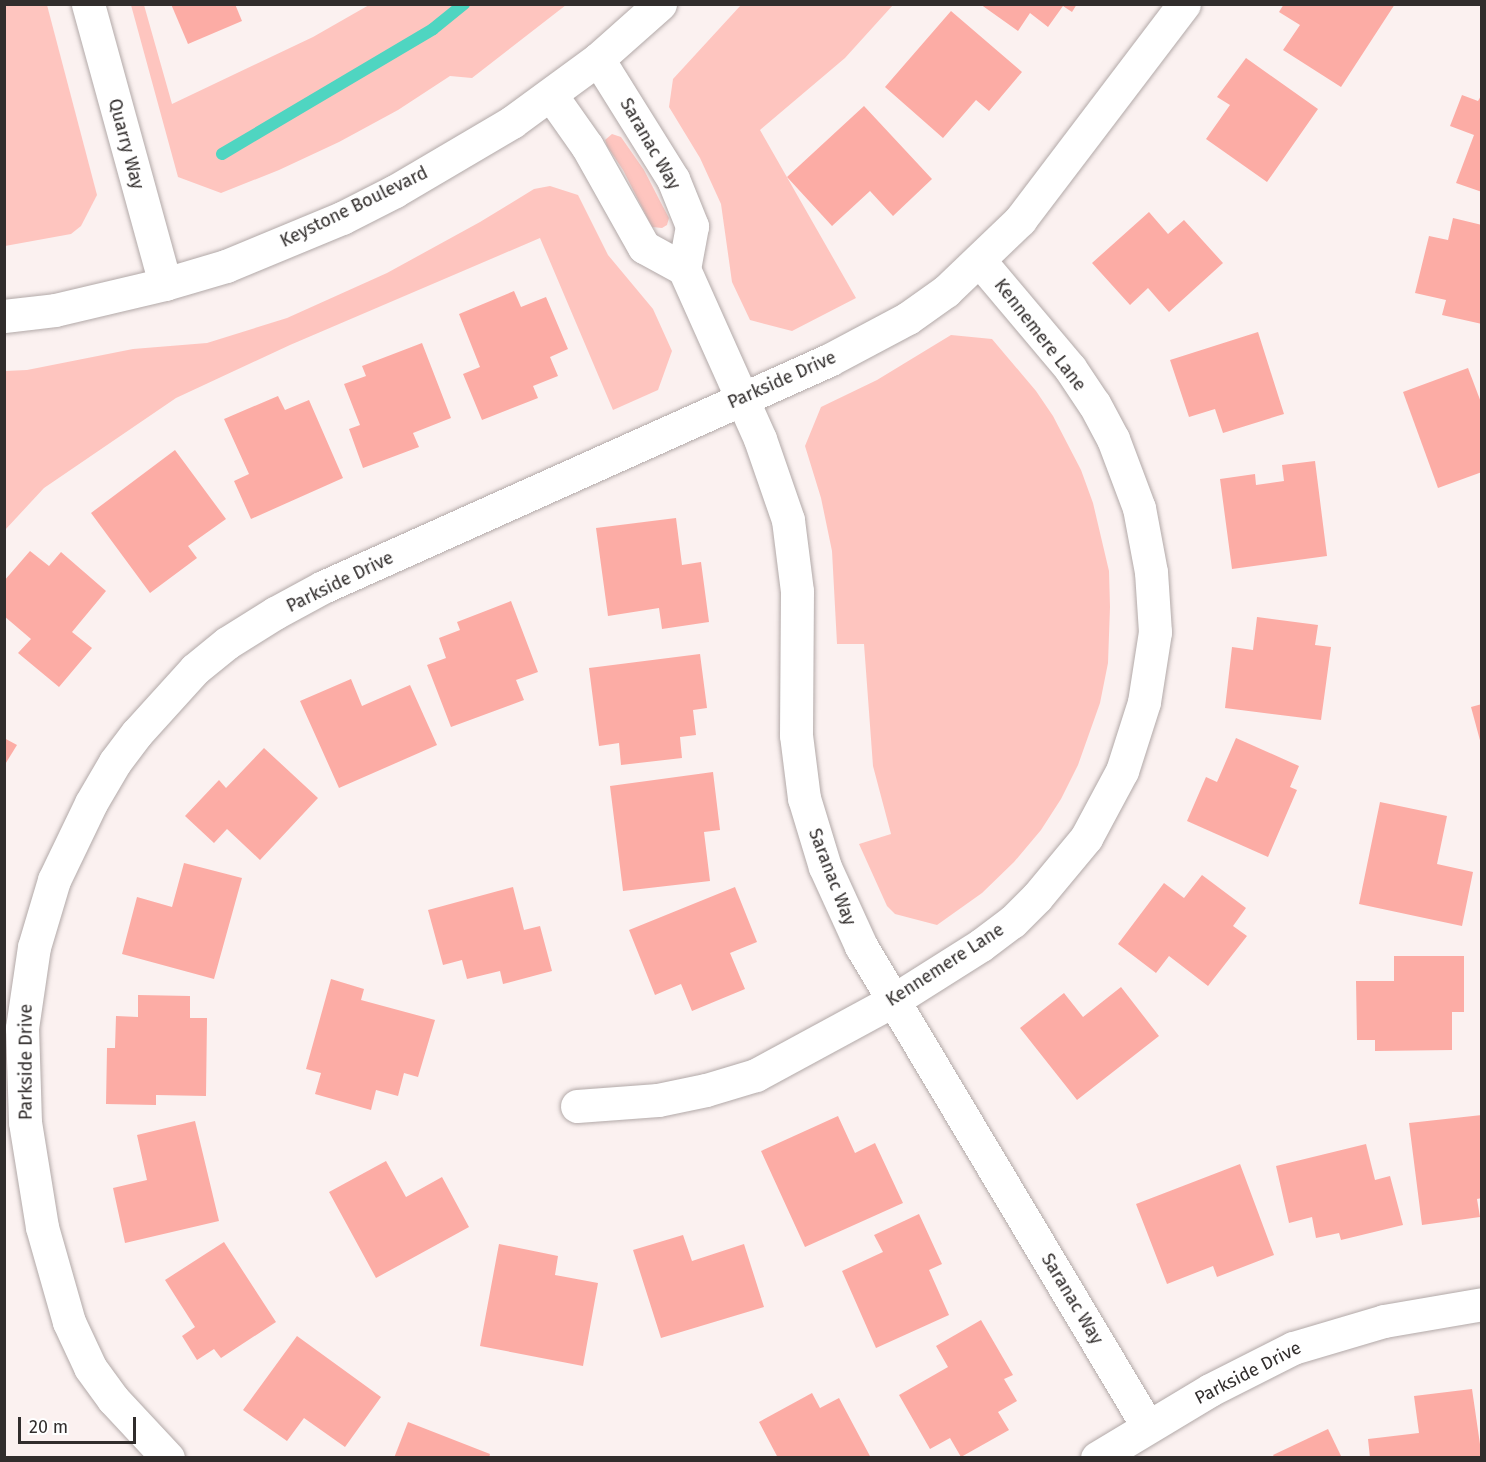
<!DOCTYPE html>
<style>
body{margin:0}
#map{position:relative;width:1486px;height:1462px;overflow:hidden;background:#fbf1f0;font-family:"Fira Sans",sans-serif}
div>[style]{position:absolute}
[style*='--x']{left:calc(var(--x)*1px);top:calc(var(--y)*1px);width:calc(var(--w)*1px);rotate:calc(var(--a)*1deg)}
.green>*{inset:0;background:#fec5bf}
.stream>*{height:12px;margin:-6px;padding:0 6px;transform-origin:6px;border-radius:6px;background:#4fd5c1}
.building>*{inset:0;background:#fcaca5}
.roads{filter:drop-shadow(0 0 2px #b2a9a8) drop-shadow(0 0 2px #b2a9a8)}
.minor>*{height:33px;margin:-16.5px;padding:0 16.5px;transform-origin:16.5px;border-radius:16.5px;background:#fff}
.tertiary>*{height:33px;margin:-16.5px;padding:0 16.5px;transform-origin:16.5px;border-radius:16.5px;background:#fff}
span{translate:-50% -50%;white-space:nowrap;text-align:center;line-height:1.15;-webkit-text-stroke:4.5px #fff;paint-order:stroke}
.street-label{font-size:18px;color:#312d2c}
.frame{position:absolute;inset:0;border:6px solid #312d2c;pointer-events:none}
.scale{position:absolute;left:18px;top:1417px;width:118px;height:27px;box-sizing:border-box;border:3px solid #312d2c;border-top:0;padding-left:8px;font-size:18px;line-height:21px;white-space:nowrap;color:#312d2c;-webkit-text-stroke:4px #fff;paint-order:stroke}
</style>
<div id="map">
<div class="green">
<div style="clip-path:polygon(5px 4px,47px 5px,97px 195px,81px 226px,71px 234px,5px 246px)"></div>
<div style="clip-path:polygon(131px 5px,144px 5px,172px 104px,313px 37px,369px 5px,566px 5px,472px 78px,450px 76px,398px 110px,339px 142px,279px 170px,221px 193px,178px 177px)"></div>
<div style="clip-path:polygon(741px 5px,893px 5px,845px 58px,760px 130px,856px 298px,792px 331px,750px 320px,732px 282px,721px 204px,700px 158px,669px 107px,673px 79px)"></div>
<div style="clip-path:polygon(612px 134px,621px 137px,644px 170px,660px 201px,669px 218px,667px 225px,662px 228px,652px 227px,623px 170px,607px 146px,605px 140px)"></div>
<div style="clip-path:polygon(550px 186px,578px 195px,608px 255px,653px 309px,672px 351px,658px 390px,613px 410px,540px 238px,290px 345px,176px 398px,44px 488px,5px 530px,5px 371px,27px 370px,133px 349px,207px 343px,287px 318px,387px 273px,480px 222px,534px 189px)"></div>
<div style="clip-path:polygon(951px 335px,992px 339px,1036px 391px,1053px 416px,1081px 470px,1093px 503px,1109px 571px,1110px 607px,1108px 663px,1100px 703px,1078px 765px,1061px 799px,1041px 830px,1014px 862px,982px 893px,937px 925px,895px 914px,887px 906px,859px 844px,891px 834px,873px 766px,864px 644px,837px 644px,832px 551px,821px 498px,805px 446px,821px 407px,877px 380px)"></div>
</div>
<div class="stream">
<div style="--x:222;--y:154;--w:245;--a:-30.6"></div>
<div style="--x:433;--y:29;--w:40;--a:-39"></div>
</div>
<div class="building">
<div style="clip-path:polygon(171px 4px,235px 4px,242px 21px,188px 44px)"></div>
<div style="clip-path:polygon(980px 4px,1077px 4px,1072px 12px,1063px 6px,1048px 27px,1030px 13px,1018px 31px)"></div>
<div style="clip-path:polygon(1284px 4px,1395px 4px,1341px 87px,1283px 50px,1300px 25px,1279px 12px)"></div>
<div style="clip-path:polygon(951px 11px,1022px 72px,989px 111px,976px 100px,943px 138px,885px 87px)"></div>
<div style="clip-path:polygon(1246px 58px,1318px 109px,1267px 182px,1206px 139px,1230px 105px,1217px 97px)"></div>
<div style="clip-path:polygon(1482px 94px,1482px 192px,1456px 183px,1474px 135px,1450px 126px,1462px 95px,1478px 101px)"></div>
<div style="clip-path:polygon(864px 106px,932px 179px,893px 216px,870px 191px,832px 226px,787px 177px)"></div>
<div style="clip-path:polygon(1149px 212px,1168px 234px,1184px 220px,1223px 263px,1169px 312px,1148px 288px,1130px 305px,1092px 263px)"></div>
<div style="clip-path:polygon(1453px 218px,1482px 225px,1482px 324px,1442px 315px,1446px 300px,1415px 293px,1429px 236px,1448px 240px)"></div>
<div style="clip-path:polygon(514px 291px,521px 307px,546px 297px,568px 349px,550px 357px,558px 376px,533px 386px,538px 398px,482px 420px,463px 374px,480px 367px,459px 314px)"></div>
<div style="clip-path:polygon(1258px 332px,1284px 414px,1223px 433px,1215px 409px,1189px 417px,1170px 360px)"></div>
<div style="clip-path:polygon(422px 343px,451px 418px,413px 433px,419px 447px,363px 468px,349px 429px,360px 425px,344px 384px,366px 376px,362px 366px)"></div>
<div style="clip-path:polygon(1468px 368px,1482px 405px,1482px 472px,1438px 488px,1403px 392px)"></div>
<div style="clip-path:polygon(278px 396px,285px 410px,309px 400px,343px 478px,251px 519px,234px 481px,249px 474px,224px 419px)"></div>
<div style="clip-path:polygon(175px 450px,226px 519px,188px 546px,197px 558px,150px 593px,91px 513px)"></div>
<div style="clip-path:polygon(1315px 461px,1327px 556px,1232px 569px,1220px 479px,1255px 474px,1256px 485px,1284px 481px,1282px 465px)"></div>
<div style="clip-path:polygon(676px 518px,682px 565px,701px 562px,709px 622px,662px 629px,659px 608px,608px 616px,596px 528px)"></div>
<div style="clip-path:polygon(30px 551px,49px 566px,61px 552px,106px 591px,72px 632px,92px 648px,59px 687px,18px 653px,31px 639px,4px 616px,4px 581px)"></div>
<div style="clip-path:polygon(511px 601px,538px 672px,516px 680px,524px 700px,451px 727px,427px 665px,446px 658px,439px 638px,460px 630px,457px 622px)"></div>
<div style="clip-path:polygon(1257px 617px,1318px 625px,1315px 645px,1331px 647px,1321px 720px,1225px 708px,1232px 647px,1253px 650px)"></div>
<div style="clip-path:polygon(700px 654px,707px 708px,693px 710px,696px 735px,680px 737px,682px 758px,621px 765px,619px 743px,599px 746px,589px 668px)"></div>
<div style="clip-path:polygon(351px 679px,362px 706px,410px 685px,437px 745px,339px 788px,300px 701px)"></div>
<div style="clip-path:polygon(1482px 704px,1482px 744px,1481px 744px,1471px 707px)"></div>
<div style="clip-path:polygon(4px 738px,17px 745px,4px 766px)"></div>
<div style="clip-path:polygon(1236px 738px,1299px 766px,1290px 787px,1297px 790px,1268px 857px,1187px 821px,1206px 777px,1217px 782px)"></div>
<div style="clip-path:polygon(264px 748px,318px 798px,260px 860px,227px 829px,214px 843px,185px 816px,219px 780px,226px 788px)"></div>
<div style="clip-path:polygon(713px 772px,720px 830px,704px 832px,710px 881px,623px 891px,610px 786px)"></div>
<div style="clip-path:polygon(1380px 802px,1447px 816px,1437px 864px,1473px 872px,1462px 926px,1359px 904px)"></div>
<div style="clip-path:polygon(184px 863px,242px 878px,214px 979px,122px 954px,137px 897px,172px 907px)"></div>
<div style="clip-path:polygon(1202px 875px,1246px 908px,1233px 926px,1247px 936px,1208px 986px,1169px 956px,1156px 973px,1118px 944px,1164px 883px,1184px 898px)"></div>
<div style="clip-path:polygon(513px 887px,524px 930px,540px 926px,552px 971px,503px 984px,500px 971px,467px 979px,462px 960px,443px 965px,428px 910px)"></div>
<div style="clip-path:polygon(735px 887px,757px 942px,730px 953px,745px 989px,692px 1011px,681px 984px,655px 995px,629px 930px)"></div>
<div style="clip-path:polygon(1394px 956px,1464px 956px,1464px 1012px,1452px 1012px,1452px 1050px,1375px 1051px,1375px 1040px,1357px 1040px,1356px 981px,1394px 981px)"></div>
<div style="clip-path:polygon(331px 979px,364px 989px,361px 1000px,435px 1020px,418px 1077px,404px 1073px,398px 1096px,376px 1090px,371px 1110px,315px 1094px,321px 1073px,306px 1069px)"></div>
<div style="clip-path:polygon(1121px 987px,1159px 1036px,1077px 1100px,1020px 1028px,1064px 993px,1083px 1017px)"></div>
<div style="clip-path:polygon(138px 995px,190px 996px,190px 1018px,207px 1018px,206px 1096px,156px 1095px,156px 1105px,106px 1104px,107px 1048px,115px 1048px,116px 1016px,138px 1017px)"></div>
<div style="clip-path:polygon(1482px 1115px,1482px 1198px,1477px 1199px,1480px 1217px,1422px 1225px,1409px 1123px)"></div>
<div style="clip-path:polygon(838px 1116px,855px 1153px,875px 1143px,903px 1203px,805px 1247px,761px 1151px)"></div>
<div style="clip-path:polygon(195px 1121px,219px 1221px,125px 1243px,113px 1188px,147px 1180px,137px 1135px)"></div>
<div style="clip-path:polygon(1366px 1144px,1375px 1180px,1390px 1176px,1403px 1225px,1341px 1240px,1339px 1233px,1316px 1238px,1312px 1217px,1289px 1223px,1276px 1166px)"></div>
<div style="clip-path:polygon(386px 1161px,406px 1197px,442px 1177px,469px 1227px,376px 1278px,329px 1192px)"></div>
<div style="clip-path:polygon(1240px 1164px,1274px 1255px,1217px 1277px,1213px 1266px,1167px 1284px,1136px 1204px)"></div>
<div style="clip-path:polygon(919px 1214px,942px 1264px,929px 1270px,949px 1315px,876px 1348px,842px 1271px,883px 1252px,874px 1235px)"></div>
<div style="clip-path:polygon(683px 1235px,692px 1261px,744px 1244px,764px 1307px,661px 1338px,633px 1250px)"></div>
<div style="clip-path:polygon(224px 1242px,276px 1322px,221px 1358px,214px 1349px,197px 1360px,182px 1336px,195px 1327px,165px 1280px)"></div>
<div style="clip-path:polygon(499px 1244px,558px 1256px,555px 1275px,598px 1283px,583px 1366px,480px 1346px)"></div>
<div style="clip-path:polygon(981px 1320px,1013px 1375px,1004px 1379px,1017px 1401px,998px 1412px,1009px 1430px,961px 1457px,950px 1438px,930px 1449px,899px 1395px,948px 1367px,936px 1346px)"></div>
<div style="clip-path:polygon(297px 1336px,381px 1397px,345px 1447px,304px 1418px,287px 1441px,243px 1410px)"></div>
<div style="clip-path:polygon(1472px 1389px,1482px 1458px,1370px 1458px,1368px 1439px,1419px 1433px,1414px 1396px)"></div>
<div style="clip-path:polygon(812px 1393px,820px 1408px,839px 1398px,871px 1458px,778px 1458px,759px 1422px)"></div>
<div style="clip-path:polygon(408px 1422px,490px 1454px,489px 1458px,394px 1458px)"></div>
<div style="clip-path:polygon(1328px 1429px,1342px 1458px,1275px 1458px,1273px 1455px)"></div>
</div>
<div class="roads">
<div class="minor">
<div style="--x:88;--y:4;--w:290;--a:74.6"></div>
<div style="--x:598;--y:59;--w:142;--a:58"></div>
<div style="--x:673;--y:179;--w:51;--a:68"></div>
<div style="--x:692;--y:226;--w:44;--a:100.5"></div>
<div style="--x:684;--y:269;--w:186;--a:65.9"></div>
<div style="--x:760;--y:439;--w:86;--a:70.9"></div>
<div style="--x:788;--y:520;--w:72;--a:82.8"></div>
<div style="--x:797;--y:591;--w:144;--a:90.4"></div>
<div style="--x:796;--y:735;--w:64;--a:82.8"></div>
<div style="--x:804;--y:798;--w:72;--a:73.1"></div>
<div style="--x:825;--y:867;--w:87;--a:65.5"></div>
<div style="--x:861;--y:946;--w:560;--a:59.18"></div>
<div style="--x:551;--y:95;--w:62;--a:54.8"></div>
<div style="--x:587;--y:146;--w:116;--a:60.6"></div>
<div style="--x:644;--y:247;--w:46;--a:28.8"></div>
<div style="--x:577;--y:1106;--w:81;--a:-4.2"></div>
<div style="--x:658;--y:1100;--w:49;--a:-11.8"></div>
<div style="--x:706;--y:1090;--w:52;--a:-16.7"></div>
<div style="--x:756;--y:1075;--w:157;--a:-28.5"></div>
<div style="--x:894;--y:1000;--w:103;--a:-32.3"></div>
<div style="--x:981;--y:945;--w:39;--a:-37"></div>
<div style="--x:1012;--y:922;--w:35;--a:-45"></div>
<div style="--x:1037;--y:897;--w:77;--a:-50.3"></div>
<div style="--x:1086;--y:838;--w:76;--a:-61.8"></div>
<div style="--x:1122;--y:771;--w:72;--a:-72.3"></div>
<div style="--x:1144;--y:702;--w:71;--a:-81.1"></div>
<div style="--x:1155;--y:632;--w:60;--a:-93.8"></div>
<div style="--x:1151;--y:572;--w:65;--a:-100.6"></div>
<div style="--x:1139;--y:508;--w:74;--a:-110.6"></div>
<div style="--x:1113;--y:439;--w:40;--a:-118"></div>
<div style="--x:1094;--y:404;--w:43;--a:-123.7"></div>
<div style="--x:1070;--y:368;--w:140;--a:-130.1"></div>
<div style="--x:168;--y:1458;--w:81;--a:-133"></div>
<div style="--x:113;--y:1399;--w:39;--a:-126"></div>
<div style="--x:90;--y:1367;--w:50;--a:-115"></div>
<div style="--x:69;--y:1322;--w:99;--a:-105.9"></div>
<div style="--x:42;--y:1227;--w:106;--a:-99.2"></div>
<div style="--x:25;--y:1122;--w:94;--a:-91.8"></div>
<div style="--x:22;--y:1028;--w:82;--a:-81.6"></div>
<div style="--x:34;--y:947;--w:70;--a:-73.4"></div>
<div style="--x:54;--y:880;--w:85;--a:-64.3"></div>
<div style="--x:91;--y:803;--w:48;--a:-59.7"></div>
<div style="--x:115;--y:762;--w:36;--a:-53"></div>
<div style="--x:137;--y:733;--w:86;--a:-47.8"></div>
<div style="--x:195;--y:669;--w:41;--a:-39.1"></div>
<div style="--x:227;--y:643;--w:57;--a:-32"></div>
<div style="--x:275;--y:613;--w:55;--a:-28.4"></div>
<div style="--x:323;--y:587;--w:555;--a:-24.16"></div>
<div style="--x:829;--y:360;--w:89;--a:-28"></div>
<div style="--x:908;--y:318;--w:47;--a:-35.4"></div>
<div style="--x:946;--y:291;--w:103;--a:-43.8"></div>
<div style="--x:1020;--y:220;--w:271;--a:-52.8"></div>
<div style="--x:1097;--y:1458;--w:132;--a:-31"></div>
<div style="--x:1210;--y:1390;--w:93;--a:-26.8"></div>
<div style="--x:1293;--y:1348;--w:95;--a:-16.5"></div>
<div style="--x:1384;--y:1321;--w:99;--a:-9.8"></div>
</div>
<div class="tertiary">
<div style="--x:4;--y:316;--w:51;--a:-6.7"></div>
<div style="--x:55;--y:310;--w:113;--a:-13.3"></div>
<div style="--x:165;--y:284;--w:64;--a:-16.4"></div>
<div style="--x:226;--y:266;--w:126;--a:-22.5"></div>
<div style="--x:342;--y:218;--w:59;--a:-27"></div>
<div style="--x:395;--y:191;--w:136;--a:-30.5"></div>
<div style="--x:512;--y:122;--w:107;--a:-36.2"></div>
<div style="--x:598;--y:59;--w:83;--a:-41.6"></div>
</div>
</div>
<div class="street-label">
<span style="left:126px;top:144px;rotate:75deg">Quarry Way</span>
<span style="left:650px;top:144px;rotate:60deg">Saranac Way</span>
<span style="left:354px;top:207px;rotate:-26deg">Keystone Boulevard</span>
<span style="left:1040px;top:335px;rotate:52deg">Kennemere Lane</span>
<span style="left:782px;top:380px;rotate:-24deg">Parkside Drive</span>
<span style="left:340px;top:582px;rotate:-26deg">Parkside Drive</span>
<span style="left:832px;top:877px;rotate:69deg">Saranac Way</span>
<span style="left:945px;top:965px;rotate:-33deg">Kennemere Lane</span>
<span style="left:26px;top:1062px;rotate:-90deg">Parkside Drive</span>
<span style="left:1072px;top:1299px;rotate:59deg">Saranac Way</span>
<span style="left:1248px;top:1373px;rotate:-27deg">Parkside Drive</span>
</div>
<div class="frame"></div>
<div class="scale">20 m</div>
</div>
